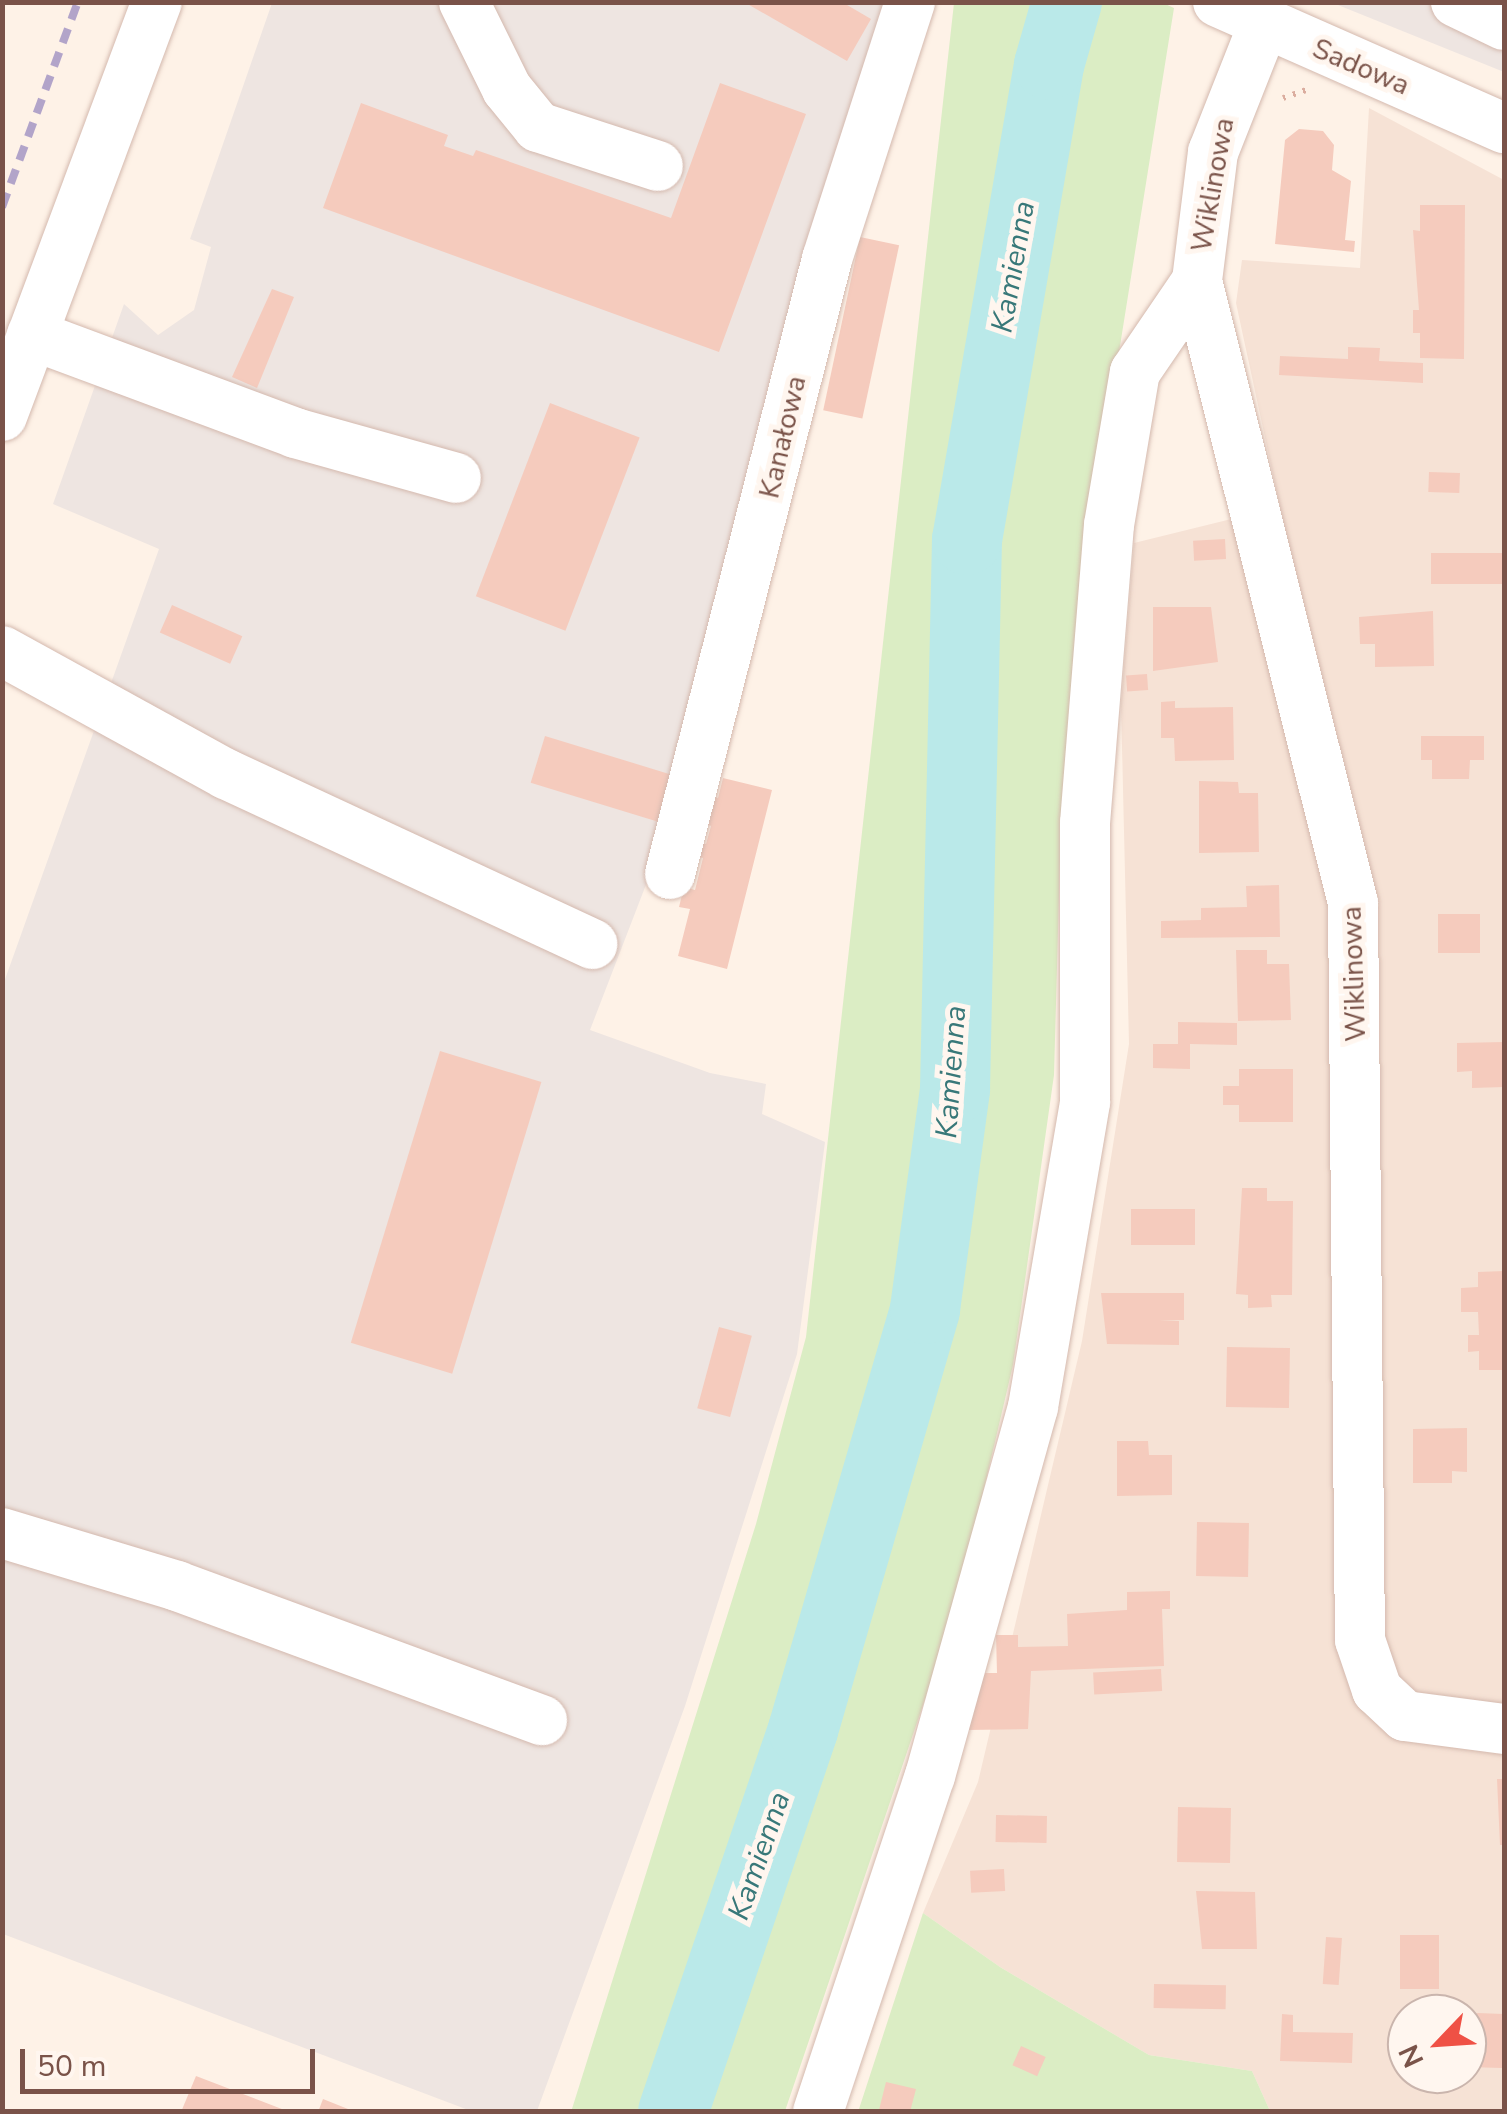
<!DOCTYPE html>
<meta charset="utf-8">
<style>
body{margin:0}
#map{position:relative;width:1507px;height:2114px;overflow:hidden;background:#fef2e7;font-family:"Nunito Sans",sans-serif}
div>[style]{position:absolute}
[style*='--x']{left:calc(var(--x)*1px);top:calc(var(--y)*1px);width:calc(var(--w)*1px);rotate:calc(var(--a)*1deg)}
.residential>*{inset:0;background:#f6e2d5}
.industrial>*{inset:0;background:#eee5e1}
.green>*{inset:0;background:#dbedc4}
.river>*{height:70px;margin:-35px;padding:0 35px;transform-origin:35px;border-radius:35px;background:#bae9e9}
.building>*{inset:0;background:#f5cbbd;transform-origin:0 0}
.path>*{height:6px;margin-top:-3px;transform-origin:0;background:repeating-linear-gradient(90deg,#dbad9f 0 2.5px,transparent 0 10.5px)}
.roads{filter:drop-shadow(0 0 2px #d4b9ae) drop-shadow(0 0 2px #d4b9ae)}
.minor>*{height:50px;margin:-25px;padding:0 25px;transform-origin:25px;border-radius:25px;background:#fff}
.rail>*{height:8px;margin-top:-4px;transform-origin:0;background:repeating-linear-gradient(90deg,#b2a4c9 0 15px,transparent 0 25px)}
span{translate:-50% -50%;white-space:nowrap;text-align:center;line-height:1.15;-webkit-text-stroke:10px #fff6ef;paint-order:stroke}
.street-label{font-size:28px;color:#7a5349}
.water-label{font-size:30px;color:#387879;font-style:italic}
.frame{position:absolute;inset:0;border:5px solid #7a5349;pointer-events:none}
.north{position:absolute;left:1387px;top:1994px;width:100px;height:100px;box-sizing:border-box;background:#fff6ef;border:2px solid #cab5ad;border-radius:50%;rotate:245deg;font-size:28px;font-weight:700;line-height:40px;text-align:center;color:#7a5349}
.north::after{content:'';display:block;margin:auto;width:35px;height:45px;background:#ef5145;clip-path:polygon(50% 0,100% 100%,50% 72%,0 100%)}
.scale{position:absolute;left:20px;top:2049px;width:295px;height:45px;box-sizing:border-box;border:5px solid #7a5349;border-top:0;padding-left:12px;font-size:30px;line-height:35px;white-space:nowrap;color:#7a5349;-webkit-text-stroke:8px #fff6ef;paint-order:stroke}
</style>
<div id="map">
<div class="residential">
<div style="clip-path:polygon(evenodd,1369px 108px,1504px 180px,1504px 2111px,1270px 2111px,1252px 2071px,1149px 2055px,1000px 1967px,923px 1913px,978px 1782px,1082px 1341px,1129px 1044px,1121px 704px,1134px 543px,1280px 507px,1236px 303px,1242px 260px,1360px 268px,1369px 108px,1407px 2014px,1467px 2014px,1467px 2074px,1407px 2074px,1407px 2014px)"></div>
</div>
<div class="industrial">
<div style="clip-path:polygon(272px 3px,903px 3px,674px 812px,590px 1030px,710px 1073px,766px 1084px,762px 1114px,825px 1142px,797px 1354px,685px 1706px,537px 2111px,471px 2111px,3px 1934px,3px 985px,159px 549px,53px 504px,124px 304px,158px 335px,194px 310px,211px 247px,190px 239px)"></div>
<div style="clip-path:polygon(1333px 3px,1504px 3px,1504px 72px)"></div>
</div>
<div class="green">
<div style="clip-path:polygon(954px 3px,1163px 3px,1174px 8px,1081px 590px,1061px 823px,1054px 1075px,1013px 1365px,956px 1608px,785px 2111px,571px 2112px,756px 1524px,806px 1337px)"></div>
<div style="clip-path:polygon(923px 1913px,1000px 1967px,1149px 2055px,1252px 2071px,1270px 2111px,858px 2112px)"></div>
</div>
<div class="river">
<div style="--x:673;--y:2112;--w:404;--a:-71.2"></div>
<div style="--x:803;--y:1730;--w:438;--a:-73.8"></div>
<div style="--x:925;--y:1309;--w:222;--a:-82.2"></div>
<div style="--x:955;--y:1089;--w:549;--a:-88.75"></div>
<div style="--x:967;--y:540;--w:482;--a:-80.2"></div>
<div style="--x:1049;--y:65;--w:66;--a:-74.1"></div>
</div>
<div class="building">
<div style="clip-path:polygon(744px 2px,842px 2px,871px 19px,847px 61px)"></div>
<div style="clip-path:polygon(720px 83px,806px 114px,719px 352px,323px 208px,361px 103px,448px 135px,444px 146px,473px 156px,476px 150px,671px 218px)"></div>
<div style="clip-path:polygon(1299px 129px,1323px 131px,1334px 145px,1332px 170px,1351px 181px,1345px 240px,1355px 241px,1354px 252px,1275px 244px,1285px 140px)"></div>
<div style="clip-path:polygon(1420px 205px,1465px 205px,1464px 359px,1420px 358px,1420px 333px,1413px 333px,1413px 310px,1419px 310px,1413px 230px,1420px 231px)"></div>
<div style="left:860px;top:237px;width:40px;height:177px;rotate:12deg"></div>
<div style="clip-path:polygon(272px 289px,294px 297px,257px 388px,232px 377px)"></div>
<div style="clip-path:polygon(1348px 347px,1380px 348px,1379px 361px,1423px 363px,1423px 383px,1279px 375px,1280px 356px,1348px 359px)"></div>
<div style="left:550px;top:403px;width:96px;height:207px;rotate:21deg"></div>
<div style="left:1429px;top:472px;width:31px;height:20px;rotate:2deg"></div>
<div style="left:1225px;top:539px;width:20px;height:32px;rotate:87deg"></div>
<div style="left:1431px;top:553px;width:73px;height:31px"></div>
<div style="left:172px;top:605px;width:77px;height:30px;rotate:24deg"></div>
<div style="clip-path:polygon(1153px 607px,1211px 607px,1218px 662px,1153px 671px)"></div>
<div style="clip-path:polygon(1433px 611px,1434px 666px,1375px 667px,1375px 644px,1360px 644px,1359px 617px)"></div>
<div style="left:1147px;top:674px;width:16px;height:21px;rotate:86deg"></div>
<div style="clip-path:polygon(1175px 701px,1175px 708px,1233px 707px,1234px 760px,1175px 761px,1174px 738px,1161px 738px,1161px 702px)"></div>
<div style="left:545px;top:736px;width:140px;height:49px;rotate:17deg"></div>
<div style="clip-path:polygon(1421px 736px,1484px 736px,1484px 760px,1470px 760px,1469px 779px,1432px 779px,1432px 760px,1421px 760px)"></div>
<div style="clip-path:polygon(723px 778px,772px 790px,727px 969px,678px 956px,690px 909px,679px 907px,684px 887px,695px 890px,703px 858px,691px 855px,695px 841px,706px 844px,711px 826px,701px 822px,708px 795px,718px 798px)"></div>
<div style="clip-path:polygon(1199px 781px,1238px 782px,1239px 793px,1258px 793px,1259px 852px,1199px 853px)"></div>
<div style="clip-path:polygon(1279px 885px,1280px 937px,1161px 938px,1161px 921px,1201px 920px,1201px 908px,1247px 907px,1246px 886px)"></div>
<div style="left:1480px;top:914px;width:39px;height:42px;rotate:90deg"></div>
<div style="clip-path:polygon(1236px 950px,1267px 950px,1267px 964px,1289px 964px,1291px 1020px,1238px 1021px)"></div>
<div style="clip-path:polygon(1178px 1022px,1237px 1023px,1237px 1045px,1190px 1044px,1190px 1069px,1153px 1068px,1153px 1044px,1178px 1044px)"></div>
<div style="clip-path:polygon(1504px 1042px,1504px 1087px,1472px 1088px,1472px 1071px,1457px 1072px,1457px 1043px)"></div>
<div style="left:440px;top:1051px;width:106px;height:305px;rotate:17deg"></div>
<div style="clip-path:polygon(1239px 1069px,1293px 1069px,1293px 1122px,1239px 1122px,1239px 1105px,1223px 1105px,1223px 1086px,1239px 1086px)"></div>
<div style="clip-path:polygon(1242px 1188px,1267px 1188px,1267px 1201px,1293px 1201px,1292px 1295px,1271px 1295px,1272px 1307px,1248px 1308px,1248px 1295px,1236px 1294px)"></div>
<div style="left:1131px;top:1209px;width:64px;height:36px"></div>
<div style="clip-path:polygon(1504px 1271px,1504px 1370px,1479px 1370px,1479px 1351px,1468px 1352px,1468px 1335px,1479px 1335px,1478px 1312px,1461px 1312px,1461px 1288px,1478px 1287px,1478px 1272px)"></div>
<div style="clip-path:polygon(1101px 1293px,1184px 1293px,1184px 1320px,1159px 1320px,1179px 1321px,1179px 1345px,1107px 1344px)"></div>
<div style="left:719px;top:1327px;width:34px;height:84px;rotate:15deg"></div>
<div style="left:1227px;top:1347px;width:63px;height:60px;rotate:1deg"></div>
<div style="clip-path:polygon(1467px 1428px,1467px 1472px,1452px 1471px,1452px 1483px,1413px 1483px,1413px 1429px)"></div>
<div style="clip-path:polygon(1117px 1441px,1148px 1441px,1149px 1455px,1172px 1455px,1172px 1495px,1117px 1496px)"></div>
<div style="left:1197px;top:1522px;width:52px;height:54px;rotate:1deg"></div>
<div style="clip-path:polygon(1170px 1591px,1170px 1609px,1162px 1609px,1164px 1666px,1031px 1671px,1028px 1729px,967px 1730px,983px 1673px,997px 1673px,996px 1635px,1018px 1635px,1018px 1647px,1068px 1646px,1067px 1614px,1127px 1610px,1127px 1592px)"></div>
<div style="left:1161px;top:1669px;width:22px;height:68px;rotate:87deg"></div>
<div style="clip-path:polygon(1497px 1779px,1504px 1779px,1504px 1845px,1500px 1845px)"></div>
<div style="left:1178px;top:1807px;width:53px;height:55px;rotate:1deg"></div>
<div style="left:996px;top:1815px;width:51px;height:27px;rotate:1deg"></div>
<div style="left:1004px;top:1869px;width:22px;height:34px;rotate:87deg"></div>
<div style="clip-path:polygon(1196px 1891px,1255px 1892px,1257px 1949px,1202px 1949px)"></div>
<div style="left:1400px;top:1935px;width:39px;height:54px"></div>
<div style="left:1326px;top:1937px;width:16px;height:47px;rotate:4deg"></div>
<div style="left:1154px;top:1984px;width:72px;height:24px;rotate:1deg"></div>
<div style="clip-path:polygon(1477px 2013px,1504px 2014px,1502px 2068px,1467px 2067px,1467px 2035px,1476px 2035px)"></div>
<div style="clip-path:polygon(1282px 2014px,1293px 2015px,1293px 2032px,1353px 2033px,1352px 2063px,1280px 2061px)"></div>
<div style="left:1021px;top:2046px;width:27px;height:21px;rotate:24deg"></div>
<div style="clip-path:polygon(196px 2076px,287px 2111px,287px 2112px,181px 2112px)"></div>
<div style="clip-path:polygon(886px 2082px,916px 2089px,910px 2112px,879px 2110px)"></div>
<div style="clip-path:polygon(323px 2099px,353px 2111px,353px 2112px,318px 2112px)"></div>
</div>
<div class="path">
<div style="--x:1283;--y:98;--w:28;--a:-19"></div>
</div>
<div class="roads">
<div class="minor">
<div style="--x:464;--y:2;--w:97;--a:63.7"></div>
<div style="--x:507;--y:89;--w:49;--a:50.8"></div>
<div style="--x:538;--y:127;--w:126;--a:18"></div>
<div style="--x:1218;--y:2;--w:313;--a:23.8"></div>
<div style="--x:1456;--y:2;--w:53;--a:25.6"></div>
<div style="--x:1263;--y:26;--w:136;--a:111.6"></div>
<div style="--x:1213;--y:152;--w:130;--a:97.1"></div>
<div style="--x:1197;--y:281;--w:641;--a:75.92"></div>
<div style="--x:1353;--y:903;--w:737;--a:89.46"></div>
<div style="--x:1360;--y:1640;--w:53;--a:71.2"></div>
<div style="--x:1377;--y:1690;--w:38;--a:43"></div>
<div style="--x:1405;--y:1716;--w:100;--a:7.5"></div>
<div style="--x:32;--y:335;--w:281;--a:20.4"></div>
<div style="--x:295;--y:433;--w:167;--a:15.6"></div>
<div style="--x:2;--y:416;--w:442;--a:-69.5"></div>
<div style="--x:2;--y:651;--w:256;--a:28.8"></div>
<div style="--x:226;--y:774;--w:404;--a:24.9"></div>
<div style="--x:670;--y:874;--w:635;--a:-75.68"></div>
<div style="--x:827;--y:259;--w:270;--a:-72.1"></div>
<div style="--x:2;--y:1533;--w:183;--a:16.8"></div>
<div style="--x:177;--y:1586;--w:389;--a:20.2"></div>
<div style="--x:818;--y:2112;--w:354;--a:-71.6"></div>
<div style="--x:930;--y:1776;--w:383;--a:-74.4"></div>
<div style="--x:1033;--y:1407;--w:309;--a:-80.3"></div>
<div style="--x:1085;--y:1102;--w:279;--a:-90"></div>
<div style="--x:1085;--y:823;--w:299;--a:-85.4"></div>
<div style="--x:1109;--y:525;--w:155;--a:-80.4"></div>
<div style="--x:1135;--y:372;--w:110;--a:-55.7"></div>
</div>
</div>
<div class="rail">
<div style="--x:2;--y:207;--w:219;--a:-69.7"></div>
</div>
<div class="street-label">
<span style="left:1361px;top:67px;rotate:23deg">Sadowa</span>
<span style="left:1213px;top:185px;rotate:-80deg">Wiklinowa</span>
<span style="left:783px;top:437px;rotate:-77deg">Kanałowa</span>
<span style="left:1354px;top:974px;rotate:-92deg">Wiklinowa</span>
</div>
<div class="water-label">
<span style="left:1014px;top:267px;rotate:-80deg">Kamienna</span>
<span style="left:952px;top:1072px;rotate:-86deg">Kamienna</span>
<span style="left:760px;top:1856px;rotate:-71deg">Kamienna</span>
</div>
<div class="frame"></div>
<div class="north">N</div>
<div class="scale">50 m</div>
</div>
